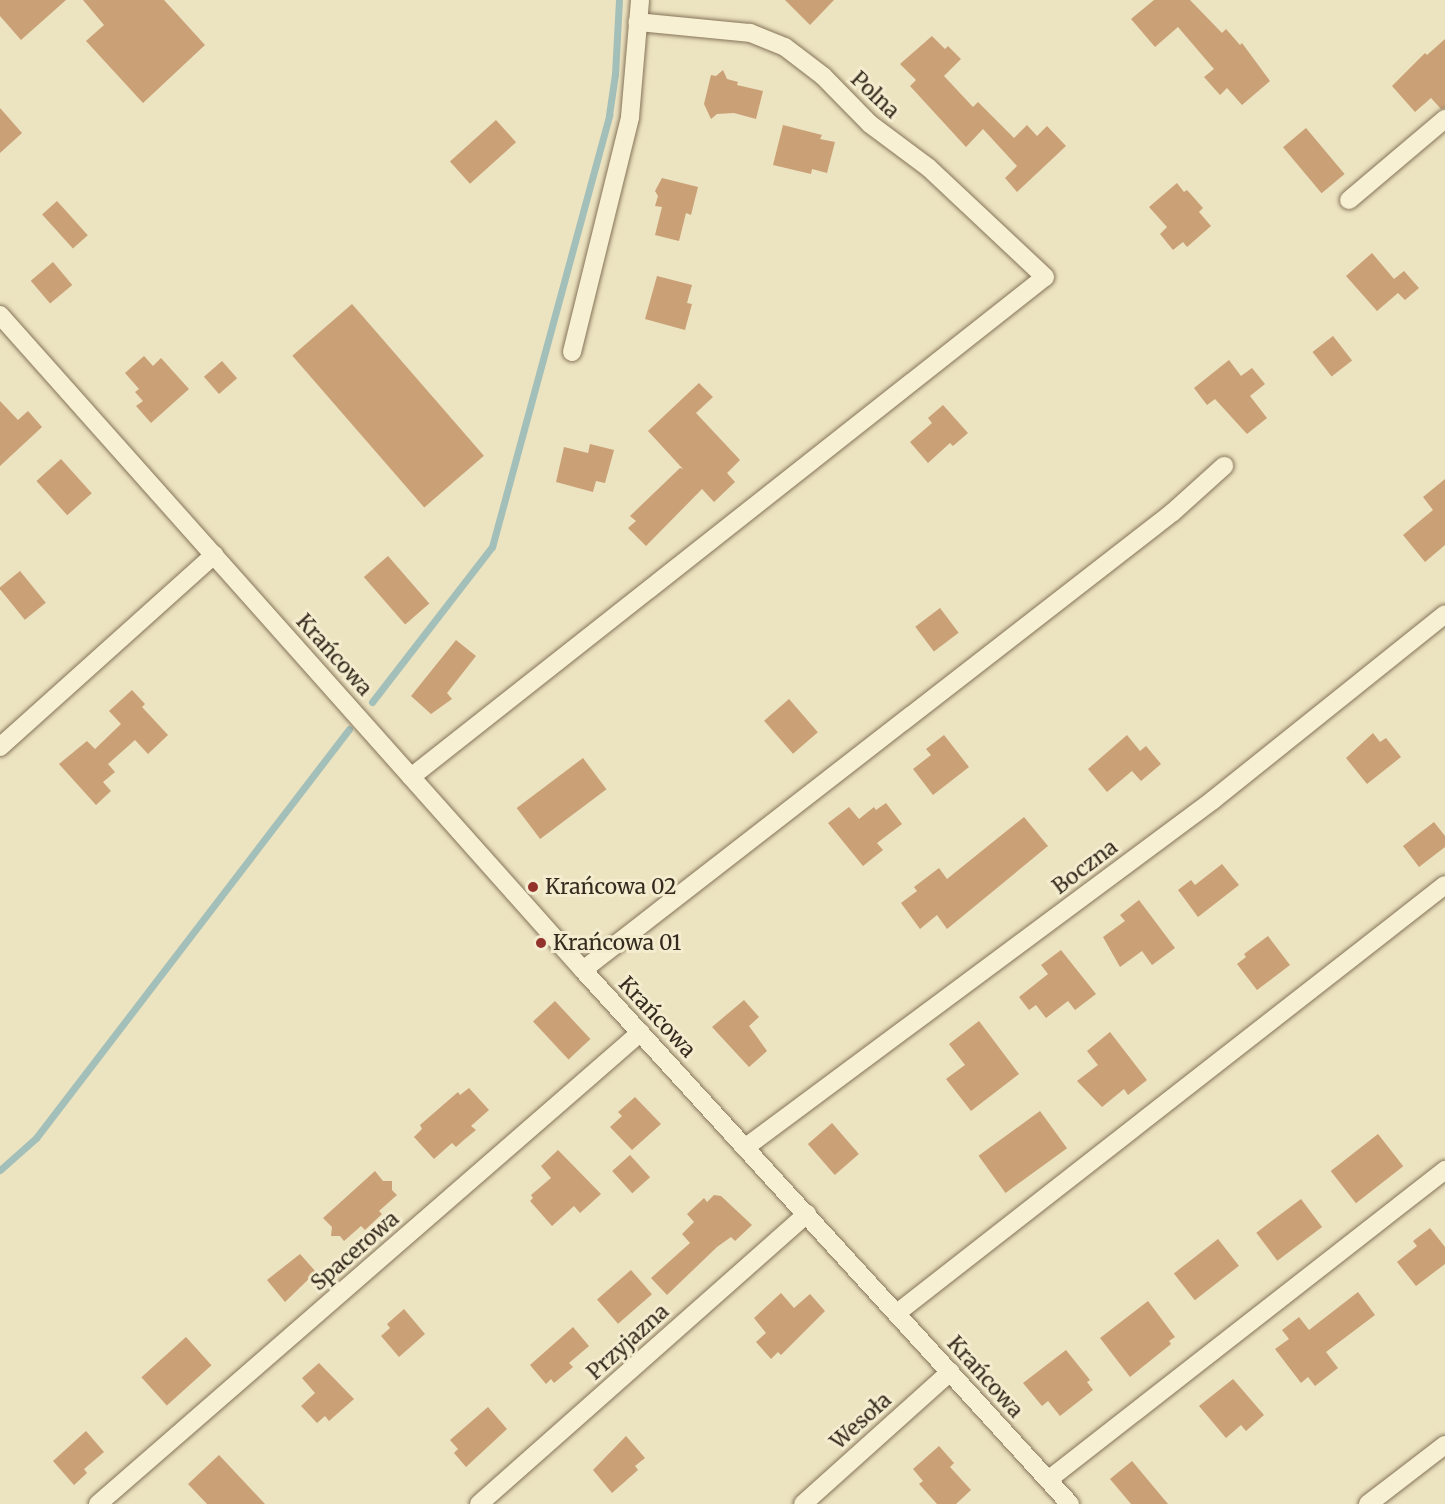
<!DOCTYPE html>
<meta charset="utf-8">
<style>
body{margin:0}
#map{position:relative;width:1445px;height:1504px;overflow:hidden;background:#ece3c0;font-family:Merriweather,serif}
div>[style]{position:absolute}
[style*='--x']{left:calc(var(--x)*1px);top:calc(var(--y)*1px);width:calc(var(--w)*1px);rotate:calc(var(--a)*1deg)}
.stream>*{height:7px;margin:-3.5px;padding:0 3.5px;transform-origin:3.5px;border-radius:3.5px;background:#a3bfb9}
.building>*{inset:0;background:#caa077;transform-origin:0 0}
.roads{filter:drop-shadow(0 0 2px #857459) drop-shadow(0 0 2px #857459)}
.street>*{height:18px;margin:-9px;padding:0 9px;transform-origin:9px;border-radius:9px;background:#f8f0d3}
.dots>*{width:16px;height:16px;translate:-50% -50%;box-sizing:border-box;border:3px solid #f4eccf;border-radius:50%}
span{translate:-50% -50%;white-space:nowrap;text-align:center;line-height:1.15;-webkit-text-stroke:6px #f4eccf;paint-order:stroke}
.street-label{font-size:21px;color:#352a1d}
.poi-label{font-size:21px;color:#352a1d}
.left{translate:0 -50%;text-align:left}
</style>
<div id="map">
<div class="stream">
<div style="--x:372;--y:702;--w:196;--a:-52.3"></div>
<div style="--x:492;--y:547;--w:448;--a:-74.8"></div>
<div style="--x:609;--y:115;--w:41;--a:-81.7"></div>
<div style="--x:615;--y:74;--w:74;--a:-86.9"></div>
<div style="--x:0;--y:1170;--w:48;--a:-41.6"></div>
<div style="--x:36;--y:1138;--w:515;--a:-52.57"></div>
</div>
<div class="building">
<div style="clip-path:polygon(0 0,66px 0,21px 40px,0 16px)"></div>
<div style="clip-path:polygon(83px 0,164px 0,205px 45px,143px 103px,86px 41px,104px 25px)"></div>
<div style="clip-path:polygon(785px 0,834px 0,810px 25px)"></div>
<div style="clip-path:polygon(1154px 0,1190px 0,1222px 33px,1226px 29px,1240px 45px,1242px 43px,1270px 81px,1242px 105px,1227px 88px,1220px 95px,1204px 77px,1214px 69px,1178px 27px,1155px 47px,1131px 19px)"></div>
<div style="clip-path:polygon(932px 36px,945px 49px,948px 46px,961px 59px,944px 76px,973px 107px,978px 102px,1014px 138px,1027px 125px,1037px 136px,1047px 126px,1066px 146px,1017px 192px,1005px 178px,1017px 166px,983px 129px,966px 147px,910px 86px,916px 80px,900px 64px)"></div>
<div style="clip-path:polygon(1445px 39px,1445px 108px,1441px 109px,1431px 98px,1415px 112px,1392px 86px,1425px 53px,1427px 55px)"></div>
<div style="clip-path:polygon(723px 70px,727px 79px,738px 82px,737px 85px,763px 91px,756px 119px,734px 113px,717px 114px,711px 119px,704px 104px,711px 75px,716px 76px)"></div>
<div style="clip-path:polygon(0 108px,22px 133px,0 153px)"></div>
<div style="left:496px;top:120px;width:30px;height:62px;rotate:48deg"></div>
<div style="clip-path:polygon(783px 125px,822px 135px,820px 139px,835px 142px,827px 173px,812px 169px,811px 174px,773px 165px)"></div>
<div style="left:1306px;top:128px;width:60px;height:30px;rotate:50deg"></div>
<div style="clip-path:polygon(662px 178px,698px 187px,691px 215px,686px 213px,679px 241px,655px 235px,662px 207px,655px 206px,658px 196px,655px 191px)"></div>
<div style="clip-path:polygon(1177px 183px,1184px 192px,1187px 190px,1203px 208px,1199px 212px,1211px 226px,1187px 247px,1183px 242px,1173px 250px,1160px 234px,1167px 227px,1149px 207px)"></div>
<div style="left:57px;top:201px;width:46px;height:20px;rotate:48deg"></div>
<div style="clip-path:polygon(1372px 253px,1394px 279px,1404px 271px,1419px 288px,1405px 300px,1398px 293px,1377px 311px,1346px 276px)"></div>
<div style="left:53px;top:262px;width:30px;height:29px;rotate:50deg"></div>
<div style="clip-path:polygon(657px 276px,692px 285px,687px 303px,692px 304px,685px 330px,645px 319px)"></div>
<div style="left:352px;top:304px;width:201px;height:79px;rotate:49deg"></div>
<div style="left:1333px;top:336px;width:31px;height:26px;rotate:52deg"></div>
<div style="clip-path:polygon(144px 356px,153px 366px,161px 358px,189px 389px,151px 423px,136px 406px,143px 401px,135px 392px,139px 389px,125px 373px)"></div>
<div style="clip-path:polygon(1229px 360px,1241px 376px,1252px 368px,1265px 384px,1250px 396px,1267px 418px,1247px 434px,1215px 399px,1207px 405px,1194px 388px)"></div>
<div style="left:222px;top:361px;width:23px;height:24px;rotate:49deg"></div>
<div style="clip-path:polygon(699px 383px,713px 397px,696px 413px,740px 460px,727px 473px,735px 482px,714px 502px,702px 489px,646px 546px,628px 528px,636px 521px,630px 516px,680px 468px,683px 469px,648px 431px)"></div>
<div style="clip-path:polygon(0 401px,18px 420px,28px 411px,42px 427px,0 466px)"></div>
<div style="clip-path:polygon(943px 405px,968px 433px,953px 446px,950px 443px,928px 463px,910px 442px,932px 423px,928px 418px)"></div>
<div style="clip-path:polygon(590px 444px,614px 450px,605px 483px,596px 481px,593px 492px,556px 482px,564px 447px,588px 453px)"></div>
<div style="left:61px;top:459px;width:46px;height:33px;rotate:48deg"></div>
<div style="clip-path:polygon(1445px 479px,1445px 545px,1425px 562px,1403px 535px,1433px 510px,1423px 497px)"></div>
<div style="left:388px;top:556px;width:63px;height:32px;rotate:49deg"></div>
<div style="left:20px;top:571px;width:41px;height:27px;rotate:51deg"></div>
<div style="left:940px;top:608px;width:31px;height:31px;rotate:53deg"></div>
<div style="clip-path:polygon(456px 640px,476px 656px,447px 693px,452px 699px,431px 714px,411px 696px)"></div>
<div style="clip-path:polygon(132px 690px,145px 704px,142px 707px,168px 735px,148px 754px,135px 740px,108px 764px,115px 772px,103px 782px,111px 791px,96px 805px,59px 764px,87px 741px,95px 749px,121px 724px,109px 711px)"></div>
<div style="left:789px;top:699px;width:44px;height:33px;rotate:49deg"></div>
<div style="clip-path:polygon(1373px 733px,1380px 742px,1386px 738px,1401px 757px,1367px 784px,1346px 758px)"></div>
<div style="clip-path:polygon(944px 735px,969px 767px,933px 795px,913px 769px,931px 755px,926px 749px)"></div>
<div style="clip-path:polygon(1127px 735px,1140px 751px,1146px 746px,1161px 764px,1141px 781px,1132px 771px,1107px 792px,1088px 769px)"></div>
<div style="left:583px;top:758px;width:39px;height:83px;rotate:53deg"></div>
<div style="clip-path:polygon(886px 803px,902px 824px,877px 843px,883px 850px,863px 866px,828px 823px,849px 807px,859px 819px,874px 807px,876px 810px)"></div>
<div style="clip-path:polygon(1024px 817px,1048px 846px,947px 929px,937px 915px,920px 929px,901px 903px,917px 891px,914px 887px,939px 868px,947px 879px)"></div>
<div style="clip-path:polygon(1434px 822px,1445px 836px,1445px 847px,1419px 867px,1403px 846px)"></div>
<div style="clip-path:polygon(1222px 864px,1239px 885px,1198px 917px,1178px 890px,1191px 880px,1195px 885px)"></div>
<div style="clip-path:polygon(1139px 900px,1175px 948px,1152px 965px,1142px 951px,1120px 967px,1103px 937px,1125px 921px,1120px 915px)"></div>
<div style="clip-path:polygon(1268px 936px,1290px 965px,1257px 990px,1237px 964px,1246px 957px,1244px 954px)"></div>
<div style="clip-path:polygon(1061px 950px,1096px 994px,1075px 1010px,1068px 1001px,1046px 1018px,1036px 1005px,1029px 1010px,1019px 997px,1048px 974px,1041px 965px)"></div>
<div style="clip-path:polygon(744px 1000px,759px 1017px,749px 1026px,767px 1051px,749px 1067px,712px 1027px)"></div>
<div style="left:555px;top:1001px;width:52px;height:30px;rotate:47deg"></div>
<div style="clip-path:polygon(979px 1021px,1019px 1074px,971px 1111px,946px 1079px,965px 1065px,949px 1044px)"></div>
<div style="clip-path:polygon(1110px 1032px,1147px 1080px,1128px 1095px,1124px 1089px,1102px 1107px,1077px 1081px,1098px 1065px,1087px 1051px)"></div>
<div style="clip-path:polygon(469px 1088px,489px 1110px,471px 1126px,476px 1130px,465px 1139px,456px 1147px,452px 1143px,434px 1159px,414px 1137px,422px 1129px,420px 1125px,458px 1092px,460px 1095px)"></div>
<div style="clip-path:polygon(635px 1097px,661px 1124px,632px 1150px,610px 1127px,622px 1116px,618px 1112px)"></div>
<div style="left:1040px;top:1111px;width:46px;height:76px;rotate:54deg"></div>
<div style="left:832px;top:1123px;width:41px;height:32px;rotate:49deg"></div>
<div style="left:1378px;top:1134px;width:41px;height:60px;rotate:52deg"></div>
<div style="clip-path:polygon(558px 1150px,601px 1194px,580px 1213px,574px 1206px,552px 1226px,530px 1201px,533px 1198px,531px 1195px,551px 1178px,541px 1166px)"></div>
<div style="left:630px;top:1155px;width:30px;height:24px;rotate:48deg"></div>
<div style="clip-path:polygon(375px 1171px,383px 1181px,392px 1181px,392px 1190px,397px 1195px,379px 1211px,382px 1214px,365px 1230px,361px 1226px,344px 1241px,340px 1236px,331px 1236px,332px 1227px,323px 1218px)"></div>
<div style="clip-path:polygon(714px 1195px,721px 1196px,752px 1225px,735px 1241px,731px 1237px,717px 1247px,667px 1295px,651px 1278px,690px 1243px,682px 1234px,694px 1222px,687px 1214px,704px 1198px,707px 1202px)"></div>
<div style="left:1301px;top:1199px;width:35px;height:56px;rotate:53deg"></div>
<div style="clip-path:polygon(1430px 1228px,1445px 1247px,1445px 1264px,1416px 1286px,1397px 1262px,1417px 1246px,1413px 1241px)"></div>
<div style="left:1218px;top:1239px;width:34px;height:56px;rotate:52deg"></div>
<div style="clip-path:polygon(300px 1254px,316px 1272px,285px 1302px,267px 1280px)"></div>
<div style="left:631px;top:1270px;width:32px;height:45px;rotate:49deg"></div>
<div style="clip-path:polygon(1358px 1292px,1375px 1315px,1326px 1352px,1338px 1368px,1315px 1386px,1308px 1377px,1301px 1383px,1275px 1349px,1289px 1339px,1282px 1330px,1299px 1317px,1309px 1330px)"></div>
<div style="clip-path:polygon(781px 1293px,794px 1308px,810px 1294px,825px 1311px,781px 1355px,778px 1352px,771px 1359px,756px 1342px,766px 1333px,754px 1318px)"></div>
<div style="clip-path:polygon(1148px 1301px,1175px 1337px,1169px 1341px,1171px 1344px,1130px 1377px,1100px 1338px)"></div>
<div style="clip-path:polygon(404px 1309px,425px 1334px,399px 1357px,381px 1336px,390px 1328px,387px 1324px)"></div>
<div style="clip-path:polygon(573px 1327px,589px 1346px,569px 1363px,573px 1367px,554px 1383px,551px 1379px,546px 1384px,530px 1365px)"></div>
<div style="left:186px;top:1337px;width:38px;height:60px;rotate:48deg"></div>
<div style="clip-path:polygon(1066px 1350px,1090px 1380px,1087px 1382px,1093px 1390px,1060px 1416px,1048px 1401px,1042px 1406px,1023px 1383px)"></div>
<div style="clip-path:polygon(319px 1363px,354px 1399px,329px 1421px,325px 1416px,317px 1423px,301px 1406px,315px 1393px,302px 1378px)"></div>
<div style="clip-path:polygon(1233px 1379px,1264px 1415px,1246px 1431px,1241px 1425px,1226px 1438px,1199px 1406px)"></div>
<div style="clip-path:polygon(488px 1407px,507px 1429px,466px 1467px,454px 1453px,458px 1449px,450px 1440px)"></div>
<div style="clip-path:polygon(86px 1431px,104px 1452px,84px 1469px,87px 1473px,74px 1485px,53px 1461px)"></div>
<div style="clip-path:polygon(626px 1436px,645px 1458px,635px 1466px,638px 1470px,612px 1493px,593px 1470px)"></div>
<div style="clip-path:polygon(939px 1446px,954px 1463px,950px 1467px,971px 1490px,956px 1504px,937px 1504px,919px 1484px,923px 1481px,913px 1469px)"></div>
<div style="clip-path:polygon(219px 1455px,265px 1504px,207px 1504px,188px 1484px)"></div>
<div style="clip-path:polygon(1132px 1461px,1168px 1504px,1131px 1504px,1110px 1479px)"></div>
</div>
<div class="roads">
<div class="street">
<div style="--x:1349;--y:200;--w:126;--a:-40.2"></div>
<div style="--x:0;--y:315;--w:877;--a:48.33"></div>
<div style="--x:583;--y:970;--w:723;--a:47.64"></div>
<div style="--x:572;--y:352;--w:242;--a:-76.1"></div>
<div style="--x:630;--y:117;--w:117;--a:-85.1"></div>
<div style="--x:0;--y:747;--w:288;--a:-41.9"></div>
<div style="--x:411;--y:777;--w:807;--a:-38.26"></div>
<div style="--x:1045;--y:277;--w:159;--a:-136.8"></div>
<div style="--x:929;--y:168;--w:74;--a:-143.3"></div>
<div style="--x:870;--y:124;--w:67;--a:-134.4"></div>
<div style="--x:823;--y:76;--w:48;--a:-142.7"></div>
<div style="--x:785;--y:47;--w:38;--a:-158"></div>
<div style="--x:750;--y:33;--w:113;--a:-174.4"></div>
<div style="--x:583;--y:970;--w:747;--a:-37.82"></div>
<div style="--x:1173;--y:512;--w:69;--a:-42"></div>
<div style="--x:746;--y:1147;--w:582;--a:-36.61"></div>
<div style="--x:1213;--y:800;--w:297;--a:-38.7"></div>
<div style="--x:897;--y:1313;--w:695;--a:-37.99"></div>
<div style="--x:1048;--y:1480;--w:504;--a:-37.98"></div>
<div style="--x:98;--y:1504;--w:719;--a:-41"></div>
<div style="--x:479;--y:1504;--w:438;--a:-41.5"></div>
<div style="--x:803;--y:1504;--w:198;--a:-41.9"></div>
<div style="--x:1368;--y:1504;--w:97;--a:-37.5"></div>
</div>
</div>
<div class="dots">
<div style="left:533px;top:887px;background:#92322a"></div>
<div style="left:541px;top:943px;background:#92322a"></div>
</div>
<div class="street-label">
<span style="left:875px;top:95px;rotate:43deg">Polna</span>
<span style="left:334px;top:655px;rotate:48deg">Krańcowa</span>
<span style="left:1085px;top:867px;rotate:-37deg">Boczna</span>
<span style="left:657px;top:1017px;rotate:47deg">Krańcowa</span>
<span style="left:355px;top:1251px;rotate:-41deg">Spacerowa</span>
<span style="left:628px;top:1342px;rotate:-42deg">Przyjazna</span>
<span style="left:985px;top:1377px;rotate:48deg">Krańcowa</span>
<span style="left:861px;top:1421px;rotate:-42deg">Wesoła</span>
</div>
<div class="poi-label">
<span class="left" style="left:545px;top:887px">Krańcowa 02</span>
<span class="left" style="left:553px;top:943px">Krańcowa 01</span>
</div>
</div>
